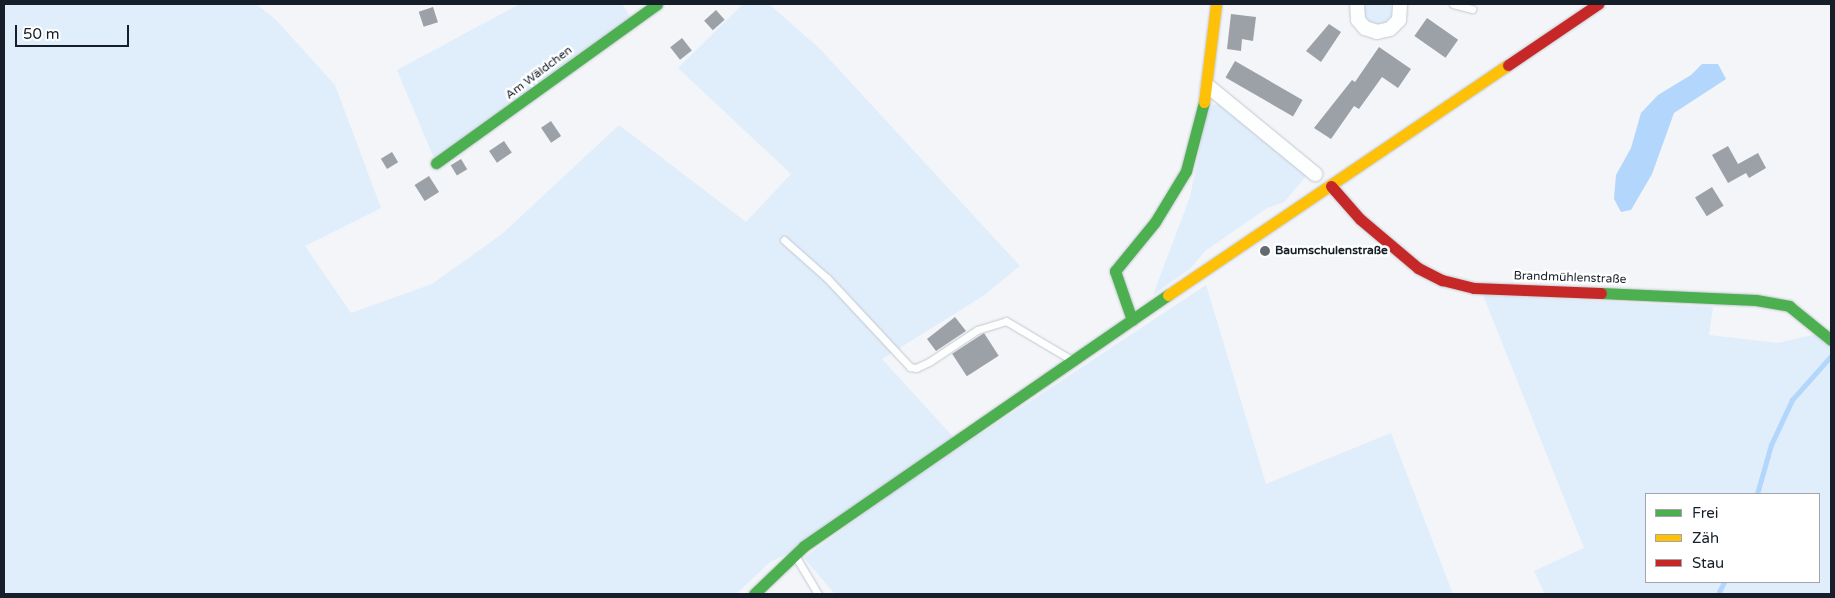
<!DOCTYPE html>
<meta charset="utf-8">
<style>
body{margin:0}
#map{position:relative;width:1835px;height:598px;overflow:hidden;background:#f3f5f8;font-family:"Varela Round",sans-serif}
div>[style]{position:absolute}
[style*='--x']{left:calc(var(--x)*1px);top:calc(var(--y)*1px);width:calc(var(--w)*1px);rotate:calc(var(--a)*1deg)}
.green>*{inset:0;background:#e0edfb}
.water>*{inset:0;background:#b2d6fc}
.stream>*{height:4.5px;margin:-2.25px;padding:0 2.25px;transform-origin:2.25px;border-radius:2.25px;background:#b2d6fc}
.building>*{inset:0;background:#9ca1a7;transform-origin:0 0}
.roads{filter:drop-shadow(0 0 1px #c3c8cf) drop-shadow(0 0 1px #c3c8cf)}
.lane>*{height:7px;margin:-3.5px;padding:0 3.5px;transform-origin:3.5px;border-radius:3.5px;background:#fdfefe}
.street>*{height:14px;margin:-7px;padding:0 7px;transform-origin:7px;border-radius:7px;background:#fdfefe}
.fast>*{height:11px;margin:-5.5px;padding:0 5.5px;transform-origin:5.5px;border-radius:5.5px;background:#4caf50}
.slow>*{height:11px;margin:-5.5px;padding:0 5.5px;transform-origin:5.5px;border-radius:5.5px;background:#ffc107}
.jam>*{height:11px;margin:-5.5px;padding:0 5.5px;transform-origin:5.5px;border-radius:5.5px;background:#c62828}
.dots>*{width:14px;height:14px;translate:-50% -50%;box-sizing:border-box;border:2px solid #fff;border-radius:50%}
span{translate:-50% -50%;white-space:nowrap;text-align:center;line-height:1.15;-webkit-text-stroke:5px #fff;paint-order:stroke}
.street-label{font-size:12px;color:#161f29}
.poi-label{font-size:12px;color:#161f29;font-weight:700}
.left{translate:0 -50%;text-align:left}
.frame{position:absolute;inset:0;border:5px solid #161f29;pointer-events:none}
.legend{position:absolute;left:1645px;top:493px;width:175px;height:90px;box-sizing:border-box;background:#fff;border:1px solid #a2a5a9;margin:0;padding:6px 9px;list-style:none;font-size:15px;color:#161f29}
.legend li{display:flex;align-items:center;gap:10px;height:25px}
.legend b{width:25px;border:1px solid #a2a5a9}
.scale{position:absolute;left:15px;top:25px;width:114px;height:22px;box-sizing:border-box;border:2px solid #161f29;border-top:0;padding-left:6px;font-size:15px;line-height:18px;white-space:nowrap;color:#161f29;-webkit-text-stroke:4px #fff;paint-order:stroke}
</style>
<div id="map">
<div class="green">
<div style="clip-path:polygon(4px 4px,256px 4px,276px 20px,335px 85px,381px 208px,305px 246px,351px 313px,432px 284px,502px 234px,619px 125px,746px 222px,791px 174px,678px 68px,743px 4px,769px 4px,820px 49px,1020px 266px,983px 296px,882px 359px,955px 439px,804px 546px,770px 562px,736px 594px,4px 594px)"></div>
<div style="clip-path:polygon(520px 4px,622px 4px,632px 20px,436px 163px,397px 70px)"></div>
<div style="clip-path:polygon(1364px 4px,1391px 4px,1392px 15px,1383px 25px,1369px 23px,1364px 19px)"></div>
<div style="clip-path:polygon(1223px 104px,1308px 174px,1284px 202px,1267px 208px,1205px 251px,1191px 268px,1153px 295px,1190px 197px,1207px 114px,1211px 105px)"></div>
<div style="clip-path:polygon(1206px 285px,1266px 484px,1391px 433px,1453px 594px,835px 594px,804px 558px,896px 490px)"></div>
<div style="clip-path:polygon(evenodd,1483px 295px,1713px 307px,1709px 335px,1778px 343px,1825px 332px,1831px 328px,1831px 594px,1545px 594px,1534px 571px,1584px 548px,1483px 295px,1646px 494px,1819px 494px,1819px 582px,1646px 582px,1646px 494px)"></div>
</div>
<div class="water">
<div style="clip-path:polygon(1702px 64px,1718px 64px,1726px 79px,1674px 113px,1652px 174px,1631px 210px,1621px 212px,1614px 199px,1616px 175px,1631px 148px,1641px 113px,1658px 95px,1691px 75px)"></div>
</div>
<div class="stream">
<div style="--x:1757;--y:494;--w:51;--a:-74.1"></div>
<div style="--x:1771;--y:445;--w:50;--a:-65"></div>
<div style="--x:1792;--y:400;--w:59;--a:-48.4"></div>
<div style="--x:1718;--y:594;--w:13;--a:-63"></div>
</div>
<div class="building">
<div style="left:433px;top:7px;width:16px;height:15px;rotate:72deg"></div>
<div style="left:716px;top:10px;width:13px;height:16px;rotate:48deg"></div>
<div style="clip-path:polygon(1231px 14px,1256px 17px,1253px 41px,1242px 39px,1241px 51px,1227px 49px)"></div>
<div style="left:1427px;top:18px;width:38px;height:22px;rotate:35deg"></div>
<div style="clip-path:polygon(1329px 24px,1341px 32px,1321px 62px,1306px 51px)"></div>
<div style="left:682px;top:38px;width:16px;height:15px;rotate:52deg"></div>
<div style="clip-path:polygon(1379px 47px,1411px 69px,1398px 88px,1382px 77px,1359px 109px,1354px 106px,1331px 139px,1314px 128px,1352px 80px,1355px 82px)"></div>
<div style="left:1235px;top:61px;width:78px;height:19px;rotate:30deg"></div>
<div style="left:551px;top:121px;width:18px;height:12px;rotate:56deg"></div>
<div style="left:504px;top:141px;width:14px;height:18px;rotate:56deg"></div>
<div style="clip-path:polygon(1728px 146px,1738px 164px,1758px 153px,1766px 168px,1749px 178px,1746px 173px,1728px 183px,1712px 155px)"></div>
<div style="left:392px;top:152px;width:12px;height:13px;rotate:59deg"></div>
<div style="left:461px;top:159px;width:12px;height:12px;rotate:59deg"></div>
<div style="left:429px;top:176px;width:19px;height:17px;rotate:58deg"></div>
<div style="left:1712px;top:187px;width:22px;height:20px;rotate:58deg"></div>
<div style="clip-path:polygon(955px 317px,966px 331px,936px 351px,927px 339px)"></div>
<div style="left:984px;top:333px;width:27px;height:38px;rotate:57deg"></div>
</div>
<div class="roads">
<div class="lane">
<div style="--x:1453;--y:4;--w:20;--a:15"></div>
<div style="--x:784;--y:240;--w:57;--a:41.5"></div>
<div style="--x:827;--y:278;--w:122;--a:47"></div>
<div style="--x:910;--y:367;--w:6;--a:9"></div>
<div style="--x:916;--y:368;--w:14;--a:-25"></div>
<div style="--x:929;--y:362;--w:58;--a:-33.7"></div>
<div style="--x:977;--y:330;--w:30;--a:-17"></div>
<div style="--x:1006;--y:321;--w:74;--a:30.7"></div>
<div style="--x:796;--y:557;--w:43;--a:59.3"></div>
</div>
<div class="street">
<div style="--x:1357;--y:4;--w:16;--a:86"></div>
<div style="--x:1358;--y:20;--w:11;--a:49"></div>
<div style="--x:1365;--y:28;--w:13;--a:18"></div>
<div style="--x:1377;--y:32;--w:13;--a:-13"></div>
<div style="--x:1390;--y:29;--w:13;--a:-45"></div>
<div style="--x:1399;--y:20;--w:16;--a:-86"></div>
<div style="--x:1208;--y:86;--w:139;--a:39.4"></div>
</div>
<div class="fast">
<div style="--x:436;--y:163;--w:272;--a:-35.7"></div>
<div style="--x:1601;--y:293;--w:155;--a:2.6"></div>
<div style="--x:1756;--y:300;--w:34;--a:10"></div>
<div style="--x:1789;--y:306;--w:54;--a:39"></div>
<div style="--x:1132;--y:320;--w:52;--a:-109.1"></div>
<div style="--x:1115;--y:271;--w:63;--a:-50.8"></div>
<div style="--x:1155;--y:222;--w:60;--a:-58.7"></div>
<div style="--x:1186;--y:171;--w:71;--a:-75.4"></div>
<div style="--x:754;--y:594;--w:69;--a:-43.8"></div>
<div style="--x:804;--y:546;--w:442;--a:-34.6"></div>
</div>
<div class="slow">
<div style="--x:1204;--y:102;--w:99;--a:-83"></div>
<div style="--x:1168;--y:295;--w:410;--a:-34.1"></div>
</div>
<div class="jam">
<div style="--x:1508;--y:65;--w:109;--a:-34.1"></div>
<div style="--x:1331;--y:186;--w:44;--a:48.7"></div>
<div style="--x:1360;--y:219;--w:76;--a:40.2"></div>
<div style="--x:1418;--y:268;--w:27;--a:27"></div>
<div style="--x:1442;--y:280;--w:33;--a:14"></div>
<div style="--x:1474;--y:288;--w:127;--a:2.3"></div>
</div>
</div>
<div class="dots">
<div style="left:1265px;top:251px;background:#636a71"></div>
</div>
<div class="street-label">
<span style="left:539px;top:73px;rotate:-37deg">Am Wäldchen</span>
<span style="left:1570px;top:278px;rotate:2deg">Brandmühlenstraße</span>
</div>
<div class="poi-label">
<span class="left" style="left:1275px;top:251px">Baumschulenstraße</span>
</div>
<div class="frame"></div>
<ul class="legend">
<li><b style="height:6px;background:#4caf50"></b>Frei</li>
<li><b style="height:6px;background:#ffc107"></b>Zäh</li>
<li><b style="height:6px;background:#c62828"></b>Stau</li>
</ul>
<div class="scale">50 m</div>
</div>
